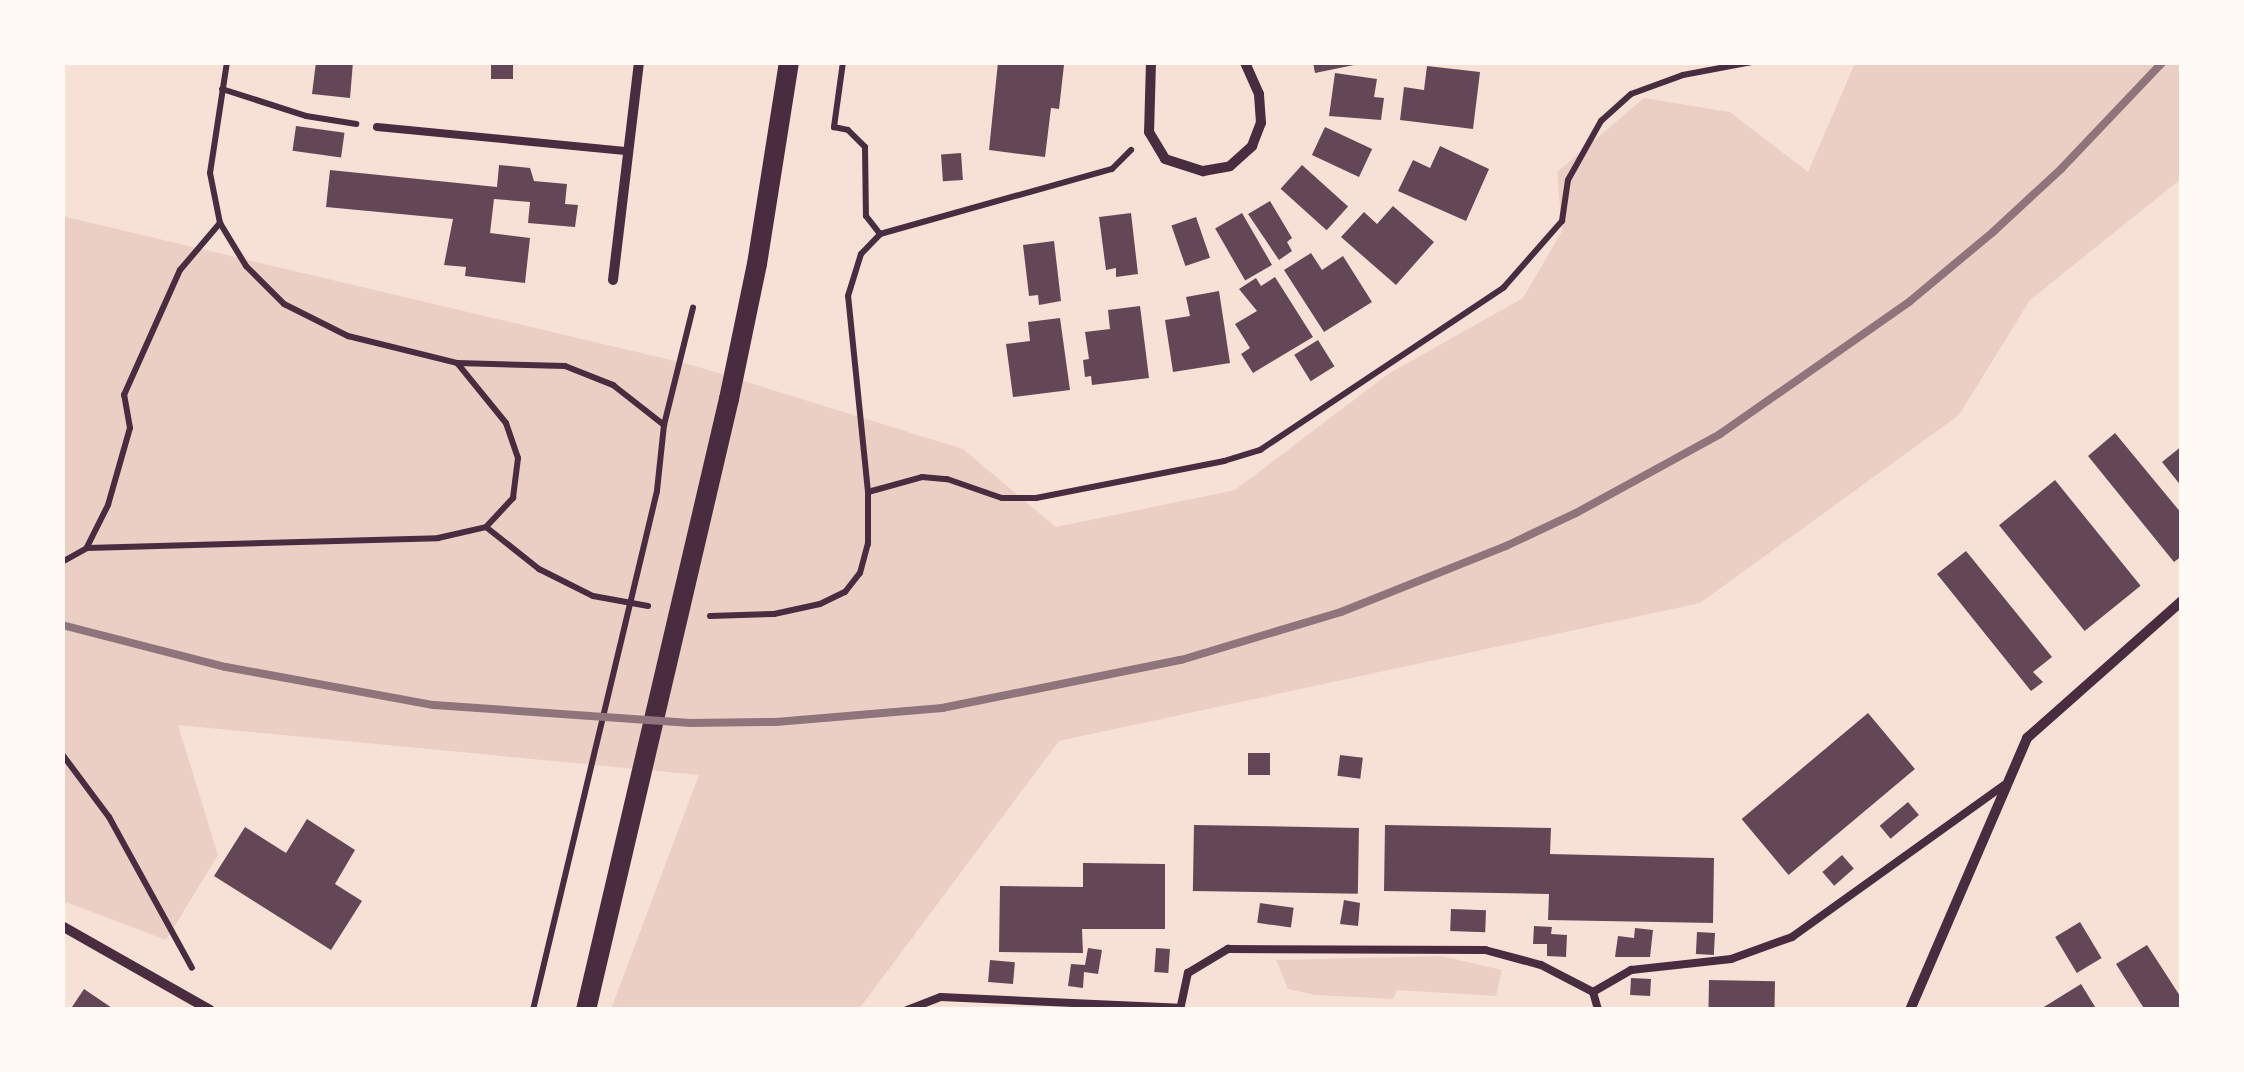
<!DOCTYPE html>
<style>
body{margin:0}
#map{position:relative;width:2244px;height:1072px;overflow:hidden;background:#f7e1d7;font-family:"DejaVu Sans",sans-serif}
div>[style]{position:absolute}
[style*='--x']{left:calc(var(--x)*1px);top:calc(var(--y)*1px);width:calc(var(--w)*1px);rotate:calc(var(--a)*1deg)}
.green>*{inset:0;background:#ebcfc5}
.building>*{inset:0;background:#644757;transform-origin:0 0}
.path>*{height:6px;margin:-3px;padding:0 3px;transform-origin:3px;border-radius:3px;background:#4a2c40}
.service>*{height:8px;margin:-4px;padding:0 4px;transform-origin:4px;border-radius:4px;background:#4a2c40}
.minor>*{height:10px;margin:-5px;padding:0 5px;transform-origin:5px;border-radius:5px;background:#4a2c40}
.secondary>*{height:20px;margin:-10px;padding:0 10px;transform-origin:10px;border-radius:10px;background:#4a2c40}
.rail>*{height:8px;margin:-4px;padding:0 4px;transform-origin:4px;border-radius:4px;background:#8f747c}
span{translate:-50% -50%;white-space:nowrap;text-align:center;line-height:1.15;-webkit-text-stroke:8px #fffaf5;paint-order:stroke}
.frame{position:absolute;inset:0;border:65px solid #fffaf5;pointer-events:none}
</style>
<div id="map">
<div class="green">
<div style="clip-path:polygon(1855px 63px,2181px 63px,2181px 179px,2030px 300px,1959px 415px,1700px 603px,1059px 741px,859px 1009px,611px 1009px,699px 775px,178px 725px,218px 855px,166px 940px,63px 901px,62px 216px,692px 365px,963px 449px,1056px 527px,1235px 490px,1388px 374px,1523px 298px,1562px 231px,1557px 172px,1644px 98px,1730px 112px,1808px 172px)"></div>
<div style="clip-path:polygon(1441px 956px,1502px 970px,1496px 996px,1397px 990px,1393px 999px,1315px 995px,1288px 989px,1276px 960px)"></div>
</div>
<div class="building">
<div style="clip-path:polygon(316px 62px,353px 62px,350px 98px,312px 94px)"></div>
<div style="left:491px;top:62px;width:22px;height:17px"></div>
<div style="clip-path:polygon(998px 62px,1064px 65px,1059px 109px,1051px 108px,1045px 157px,989px 150px)"></div>
<div style="clip-path:polygon(1313px 62px,1358px 62px,1359px 64px,1315px 73px)"></div>
<div style="clip-path:polygon(1427px 66px,1480px 72px,1473px 129px,1400px 120px,1404px 87px,1424px 90px)"></div>
<div style="clip-path:polygon(1335px 73px,1377px 79px,1374px 97px,1384px 98px,1381px 120px,1329px 116px)"></div>
<div style="left:296px;top:126px;width:49px;height:25px;rotate:8deg"></div>
<div style="left:1325px;top:127px;width:52px;height:31px;rotate:25deg"></div>
<div style="clip-path:polygon(1440px 146px,1489px 169px,1466px 221px,1398px 191px,1413px 160px,1430px 168px)"></div>
<div style="left:961px;top:153px;width:27px;height:20px;rotate:86deg"></div>
<div style="clip-path:polygon(499px 165px,530px 168px,534px 181px,567px 184px,565px 204px,578px 205px,575px 227px,528px 223px,530px 202px,494px 199px,490px 233px,530px 238px,525px 283px,465px 276px,466px 267px,444px 265px,453px 219px,326px 207px,330px 170px,497px 187px)"></div>
<div style="left:1302px;top:165px;width:62px;height:32px;rotate:42deg"></div>
<div style="clip-path:polygon(1270px 201px,1292px 238px,1287px 242px,1292px 251px,1279px 260px,1248px 214px)"></div>
<div style="clip-path:polygon(1393px 206px,1434px 242px,1396px 285px,1341px 237px,1364px 212px,1377px 224px)"></div>
<div style="clip-path:polygon(1131px 213px,1138px 274px,1116px 277px,1116px 268px,1106px 270px,1099px 217px)"></div>
<div style="left:1242px;top:213px;width:60px;height:31px;rotate:60deg"></div>
<div style="left:1196px;top:217px;width:43px;height:26px;rotate:71deg"></div>
<div style="clip-path:polygon(1054px 241px,1061px 301px,1039px 305px,1038px 295px,1029px 296px,1023px 245px)"></div>
<div style="clip-path:polygon(1311px 253px,1322px 270px,1343px 256px,1372px 302px,1324px 332px,1284px 270px)"></div>
<div style="clip-path:polygon(1275px 277px,1313px 337px,1253px 373px,1241px 354px,1250px 348px,1235px 324px,1257px 311px,1239px 289px,1256px 278px,1261px 286px)"></div>
<div style="clip-path:polygon(1219px 291px,1230px 363px,1173px 372px,1165px 320px,1190px 316px,1186px 297px)"></div>
<div style="clip-path:polygon(1140px 306px,1149px 378px,1092px 385px,1091px 376px,1085px 377px,1083px 360px,1089px 359px,1085px 332px,1110px 329px,1108px 310px)"></div>
<div style="clip-path:polygon(1060px 318px,1070px 390px,1013px 397px,1006px 344px,1030px 341px,1028px 322px)"></div>
<div style="left:1318px;top:340px;width:31px;height:28px;rotate:58deg"></div>
<div style="clip-path:polygon(2115px 433px,2182px 514px,2182px 556px,2174px 562px,2088px 456px)"></div>
<div style="clip-path:polygon(2182px 446px,2182px 487px,2162px 462px)"></div>
<div style="left:2055px;top:480px;width:136px;height:72px;rotate:51deg"></div>
<div style="clip-path:polygon(1966px 551px,2052px 657px,2033px 672px,2043px 682px,2031px 691px,1937px 574px)"></div>
<div style="left:1868px;top:713px;width:73px;height:165px;rotate:50deg"></div>
<div style="left:1270px;top:753px;width:22px;height:22px;rotate:90deg"></div>
<div style="left:1340px;top:755px;width:23px;height:21px;rotate:7deg"></div>
<div style="left:1908px;top:802px;width:17px;height:37px;rotate:50deg"></div>
<div style="clip-path:polygon(307px 819px,355px 850px,335px 884px,362px 901px,331px 950px,214px 876px,245px 827px,286px 853px)"></div>
<div style="left:1194px;top:825px;width:165px;height:66px;rotate:1deg"></div>
<div style="clip-path:polygon(1385px 825px,1551px 828px,1550px 854px,1714px 858px,1713px 923px,1548px 920px,1549px 894px,1384px 891px)"></div>
<div style="left:1842px;top:855px;width:18px;height:26px;rotate:49deg"></div>
<div style="clip-path:polygon(1083px 863px,1165px 864px,1165px 929px,1082px 929px,1083px 953px,999px 952px,1000px 886px,1083px 887px)"></div>
<div style="clip-path:polygon(1344px 900px,1360px 903px,1358px 926px,1340px 924px)"></div>
<div style="left:1260px;top:903px;width:34px;height:20px;rotate:8deg"></div>
<div style="left:1451px;top:909px;width:35px;height:22px;rotate:2deg"></div>
<div style="left:2080px;top:922px;width:42px;height:29px;rotate:59deg"></div>
<div style="clip-path:polygon(1534px 926px,1552px 927px,1551px 934px,1567px 935px,1566px 957px,1547px 956px,1547px 944px,1533px 944px)"></div>
<div style="clip-path:polygon(1635px 928px,1653px 930px,1650px 957px,1615px 957px,1618px 936px,1634px 938px)"></div>
<div style="left:1697px;top:932px;width:18px;height:22px;rotate:3deg"></div>
<div style="clip-path:polygon(2147px 945px,2182px 999px,2182px 1010px,2145px 1010px,2116px 964px)"></div>
<div style="clip-path:polygon(1088px 948px,1102px 950px,1098px 974px,1084px 972px,1083px 988px,1068px 986px,1071px 964px,1085px 965px)"></div>
<div style="left:1156px;top:948px;width:14px;height:24px;rotate:4deg"></div>
<div style="left:990px;top:960px;width:25px;height:22px;rotate:5deg"></div>
<div style="left:1631px;top:978px;width:20px;height:17px;rotate:3deg"></div>
<div style="left:1709px;top:980px;width:66px;height:30px;rotate:1deg"></div>
<div style="clip-path:polygon(2081px 984px,2097px 1010px,2039px 1010px)"></div>
<div style="clip-path:polygon(84px 989px,115px 1010px,70px 1010px)"></div>
</div>
<div class="path">
<div style="--x:227;--y:62;--w:112;--a:98.7"></div>
<div style="--x:210;--y:173;--w:51;--a:78.7"></div>
<div style="--x:220;--y:223;--w:50;--a:58.8"></div>
<div style="--x:246;--y:266;--w:54;--a:45"></div>
<div style="--x:284;--y:304;--w:72;--a:26.6"></div>
<div style="--x:348;--y:336;--w:112;--a:13.9"></div>
<div style="--x:457;--y:363;--w:108;--a:1.6"></div>
<div style="--x:565;--y:366;--w:52;--a:21.6"></div>
<div style="--x:613;--y:385;--w:65;--a:38.1"></div>
<div style="--x:664;--y:425;--w:66;--a:96.1"></div>
<div style="--x:657;--y:491;--w:534;--a:103.44"></div>
<div style="--x:843;--y:62;--w:66;--a:97.9"></div>
<div style="--x:834;--y:127;--w:14;--a:12"></div>
<div style="--x:848;--y:130;--w:24;--a:45"></div>
<div style="--x:865;--y:147;--w:69;--a:89.2"></div>
<div style="--x:866;--y:216;--w:23;--a:52"></div>
<div style="--x:222;--y:89;--w:88;--a:17.8"></div>
<div style="--x:306;--y:116;--w:51;--a:9.1"></div>
<div style="--x:664;--y:425;--w:121;--a:-76.1"></div>
<div style="--x:868;--y:492;--w:56;--a:-15.5"></div>
<div style="--x:922;--y:477;--w:25;--a:5"></div>
<div style="--x:947;--y:479;--w:58;--a:19.1"></div>
<div style="--x:1002;--y:498;--w:34;--a:0"></div>
<div style="--x:1036;--y:498;--w:192;--a:-11.1"></div>
<div style="--x:1224;--y:461;--w:38;--a:-17"></div>
<div style="--x:1260;--y:450;--w:293;--a:-33.7"></div>
<div style="--x:1504;--y:287;--w:88;--a:-48.7"></div>
<div style="--x:1562;--y:221;--w:41;--a:-81.7"></div>
<div style="--x:1568;--y:180;--w:68;--a:-60.8"></div>
<div style="--x:1601;--y:121;--w:40;--a:-42"></div>
<div style="--x:1631;--y:94;--w:55;--a:-20.1"></div>
<div style="--x:1683;--y:75;--w:70;--a:-10.7"></div>
<div style="--x:486;--y:527;--w:68;--a:38.4"></div>
<div style="--x:539;--y:569;--w:60;--a:26.6"></div>
<div style="--x:593;--y:596;--w:56;--a:10.3"></div>
<div style="--x:87;--y:547;--w:47;--a:-63.4"></div>
<div style="--x:108;--y:505;--w:80;--a:-74.1"></div>
<div style="--x:130;--y:428;--w:34;--a:-100"></div>
<div style="--x:124;--y:395;--w:137;--a:-65.9"></div>
<div style="--x:180;--y:270;--w:62;--a:-49.6"></div>
<div style="--x:62;--y:562;--w:29;--a:-29"></div>
<div style="--x:87;--y:548;--w:351;--a:-1.6"></div>
<div style="--x:438;--y:538;--w:49;--a:-12.9"></div>
<div style="--x:486;--y:527;--w:40;--a:-47"></div>
<div style="--x:513;--y:498;--w:40;--a:-82.9"></div>
<div style="--x:518;--y:458;--w:37;--a:-109"></div>
<div style="--x:506;--y:423;--w:76;--a:-129.1"></div>
<div style="--x:710;--y:616;--w:64;--a:-1.8"></div>
<div style="--x:774;--y:614;--w:47;--a:-12.3"></div>
<div style="--x:820;--y:604;--w:28;--a:-26"></div>
<div style="--x:845;--y:592;--w:24;--a:-52"></div>
<div style="--x:860;--y:573;--w:30;--a:-75"></div>
<div style="--x:868;--y:544;--w:52;--a:-90"></div>
<div style="--x:868;--y:492;--w:197;--a:-95.8"></div>
<div style="--x:848;--y:296;--w:44;--a:-72.8"></div>
<div style="--x:861;--y:254;--w:28;--a:-46"></div>
<div style="--x:880;--y:234;--w:241;--a:-15.7"></div>
<div style="--x:1112;--y:169;--w:27;--a:-45"></div>
<div style="--x:62;--y:754;--w:79;--a:53.3"></div>
<div style="--x:109;--y:817;--w:172;--a:61.2"></div>
</div>
<div class="service">
<div style="--x:377;--y:127;--w:252;--a:5.5"></div>
<div style="--x:1593;--y:992;--w:44;--a:-30.1"></div>
<div style="--x:1631;--y:970;--w:101;--a:-6.3"></div>
<div style="--x:1731;--y:959;--w:65;--a:-19.8"></div>
<div style="--x:1792;--y:937;--w:261;--a:-35.6"></div>
<div style="--x:907;--y:1010;--w:36;--a:-21"></div>
<div style="--x:941;--y:997;--w:239;--a:2.6"></div>
<div style="--x:1180;--y:1010;--w:38;--a:-78"></div>
<div style="--x:1188;--y:973;--w:47;--a:-31"></div>
<div style="--x:1228;--y:949;--w:257;--a:0.2"></div>
<div style="--x:1485;--y:950;--w:58;--a:15"></div>
<div style="--x:1541;--y:965;--w:59;--a:27.4"></div>
<div style="--x:1593;--y:992;--w:19;--a:74"></div>
</div>
<div class="minor">
<div style="--x:1151;--y:62;--w:70;--a:91.6"></div>
<div style="--x:1149;--y:132;--w:31;--a:59"></div>
<div style="--x:1165;--y:159;--w:40;--a:18"></div>
<div style="--x:1203;--y:171;--w:27;--a:-10"></div>
<div style="--x:1230;--y:166;--w:30;--a:-42"></div>
<div style="--x:1252;--y:146;--w:25;--a:-69"></div>
<div style="--x:1261;--y:123;--w:29;--a:-94"></div>
<div style="--x:1259;--y:94;--w:35;--a:-114"></div>
<div style="--x:613;--y:280;--w:220;--a:-83.2"></div>
<div style="--x:62;--y:926;--w:170;--a:29.6"></div>
<div style="--x:1910;--y:1010;--w:296;--a:-66.7"></div>
<div style="--x:2027;--y:738;--w:207;--a:-41.5"></div>
</div>
<div class="secondary">
<div style="--x:586;--y:1010;--w:628;--a:-76.83"></div>
<div style="--x:729;--y:399;--w:138;--a:-78.3"></div>
<div style="--x:757;--y:264;--w:205;--a:-81"></div>
</div>
<div class="rail">
<div style="--x:62;--y:625;--w:169;--a:14.4"></div>
<div style="--x:226;--y:667;--w:211;--a:10.4"></div>
<div style="--x:434;--y:705;--w:257;--a:4"></div>
<div style="--x:690;--y:723;--w:86;--a:-0.7"></div>
<div style="--x:776;--y:722;--w:167;--a:-4.8"></div>
<div style="--x:942;--y:708;--w:244;--a:-11.4"></div>
<div style="--x:1181;--y:660;--w:167;--a:-16.7"></div>
<div style="--x:1341;--y:612;--w:178;--a:-21.8"></div>
<div style="--x:1506;--y:546;--w:77;--a:-25.2"></div>
<div style="--x:1576;--y:513;--w:164;--a:-28.7"></div>
<div style="--x:1720;--y:434;--w:231;--a:-34.9"></div>
<div style="--x:1909;--y:302;--w:109;--a:-39.8"></div>
<div style="--x:1993;--y:232;--w:93;--a:-42.8"></div>
<div style="--x:2061;--y:169;--w:148;--a:-46.4"></div>
</div>
<div class="frame"></div>
</div>
